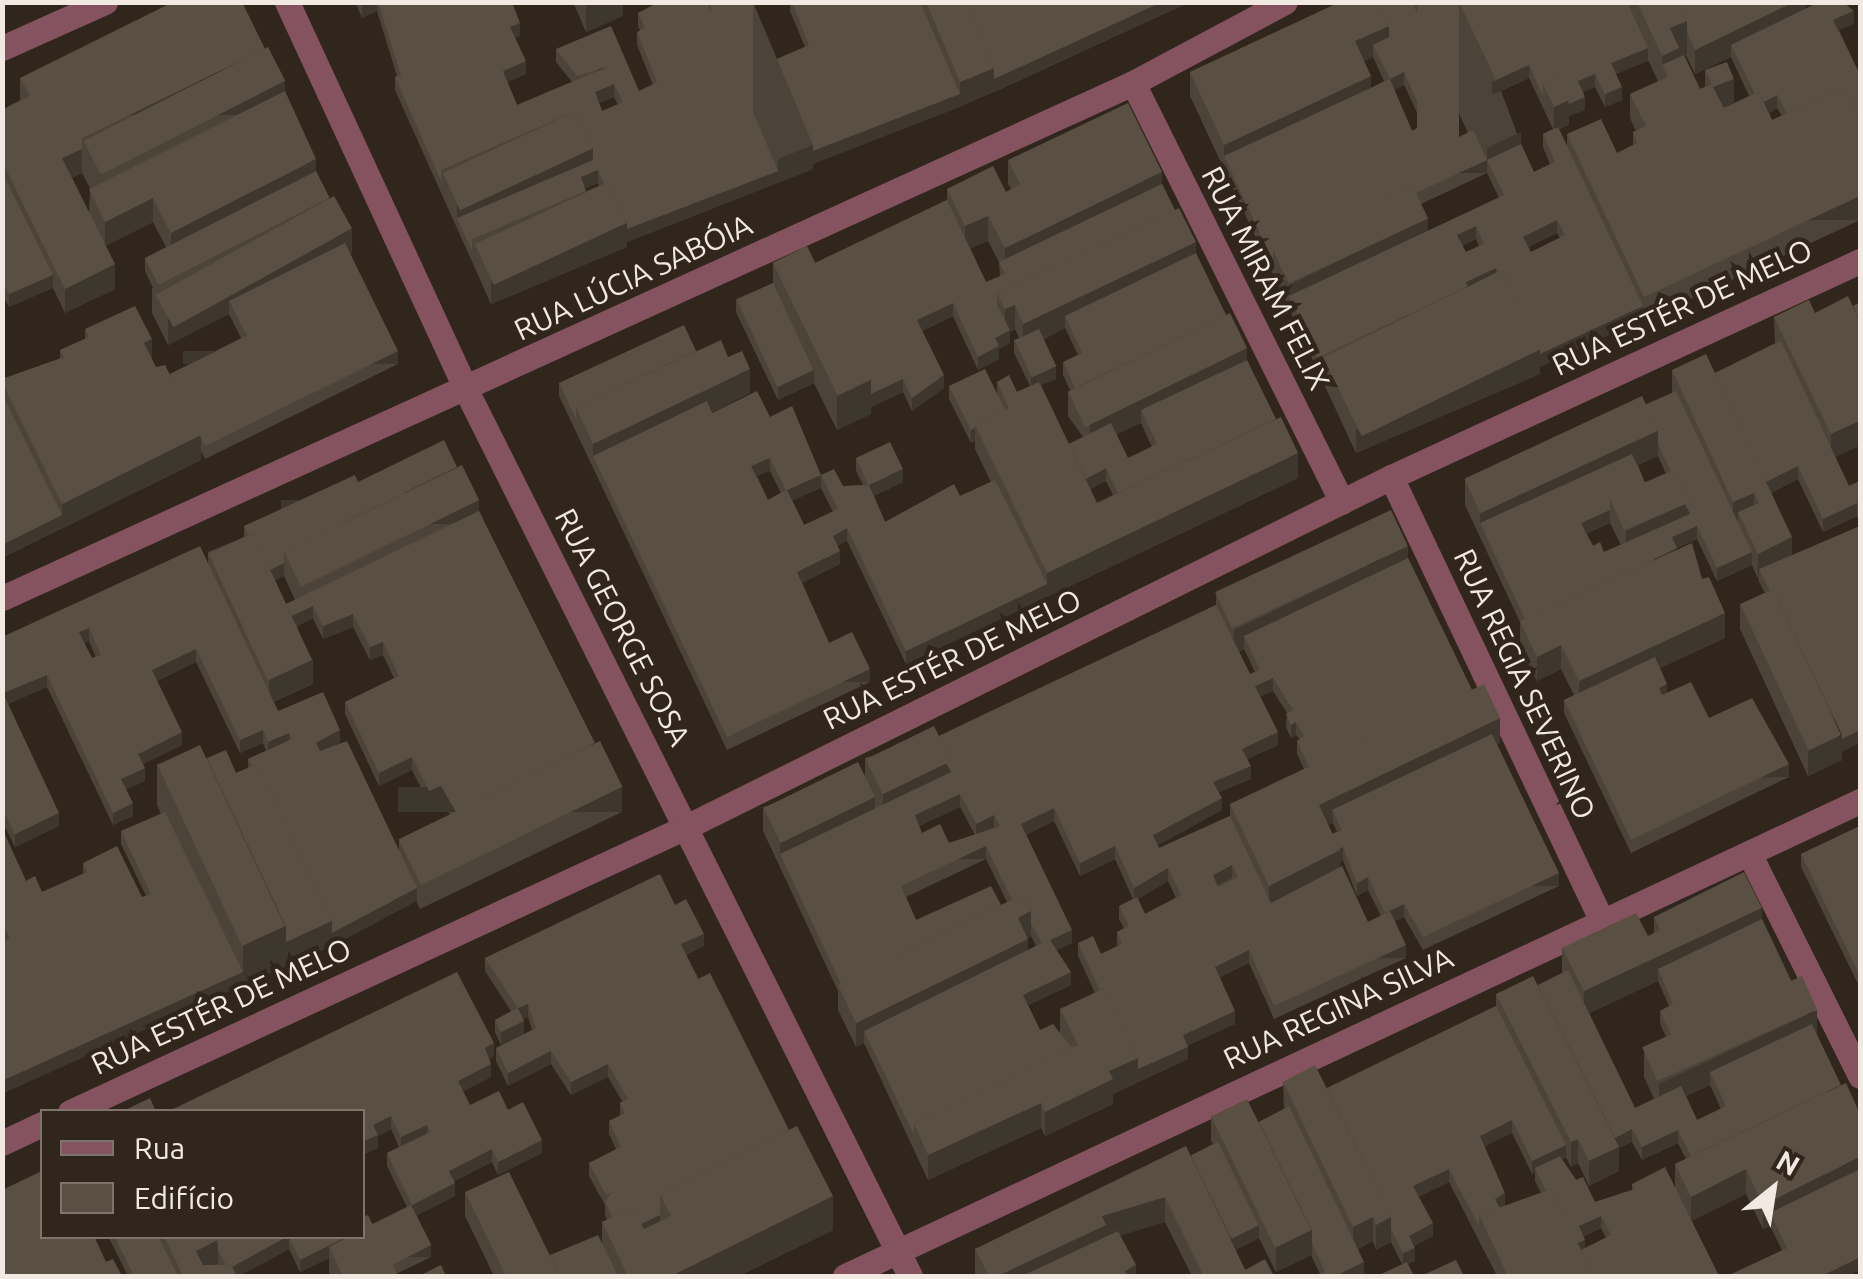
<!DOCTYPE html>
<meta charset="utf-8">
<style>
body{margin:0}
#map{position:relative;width:1863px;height:1279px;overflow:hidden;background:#31261c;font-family:Ubuntu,sans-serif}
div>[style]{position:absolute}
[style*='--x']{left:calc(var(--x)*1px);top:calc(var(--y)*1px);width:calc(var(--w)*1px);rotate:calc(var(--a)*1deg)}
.street>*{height:25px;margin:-12.5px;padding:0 12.5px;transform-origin:12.5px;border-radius:12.5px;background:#855260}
.wall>*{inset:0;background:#4d4439}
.shaded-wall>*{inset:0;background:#3e372e;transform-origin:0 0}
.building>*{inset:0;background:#594f42;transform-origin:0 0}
span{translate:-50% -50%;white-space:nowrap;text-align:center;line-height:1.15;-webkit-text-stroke:9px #31261c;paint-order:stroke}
.street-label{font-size:30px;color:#f1e9e2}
.frame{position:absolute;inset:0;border:5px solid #f1e9e2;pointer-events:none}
.legend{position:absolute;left:40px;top:1109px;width:325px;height:130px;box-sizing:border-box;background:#31261c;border:2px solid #7e746b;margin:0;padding:12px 18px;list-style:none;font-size:30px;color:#f1e9e2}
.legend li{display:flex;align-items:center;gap:20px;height:50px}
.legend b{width:50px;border:2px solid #7e746b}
.north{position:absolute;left:1723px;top:1139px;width:100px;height:100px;-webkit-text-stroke:8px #31261c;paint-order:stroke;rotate:30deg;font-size:28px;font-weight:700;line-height:40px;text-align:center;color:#f1e9e2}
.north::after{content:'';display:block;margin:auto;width:35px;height:45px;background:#f1e9e2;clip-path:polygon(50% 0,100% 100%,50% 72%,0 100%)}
</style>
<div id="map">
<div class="street">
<div style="--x:287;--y:2;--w:427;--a:65.2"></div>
<div style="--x:466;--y:390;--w:991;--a:63.38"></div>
<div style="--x:2;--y:48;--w:113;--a:-24.1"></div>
<div style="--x:1133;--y:83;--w:468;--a:63.5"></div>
<div style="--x:1391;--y:477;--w:489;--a:64.6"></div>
<div style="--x:2;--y:598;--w:1243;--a:-24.48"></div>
<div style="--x:1133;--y:83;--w:172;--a:-28.1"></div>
<div style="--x:1749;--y:853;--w:249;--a:63.5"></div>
<div style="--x:70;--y:1112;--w:681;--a:-24.83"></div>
<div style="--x:688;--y:826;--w:785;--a:-26.4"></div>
<div style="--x:1391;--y:477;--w:516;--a:-24.73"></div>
<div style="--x:2;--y:1143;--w:44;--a:-25.4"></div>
<div style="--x:845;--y:1276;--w:1121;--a:-25.08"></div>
</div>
<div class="wall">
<div style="clip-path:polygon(evenodd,355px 2px,512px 2px,520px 36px,515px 38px,526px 74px,507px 82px,517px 105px,572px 82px,556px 62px,556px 49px,639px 91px,653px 85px,637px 45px,637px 32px,640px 31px,638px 26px,638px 13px,659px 2px,753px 2px,777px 59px,805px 47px,790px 11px,790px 2px,1190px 2px,994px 92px,813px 164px,813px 169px,627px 242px,627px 247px,491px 304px,395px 90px,395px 77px,397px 76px,377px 11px,362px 18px,355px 2px,614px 97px,618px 105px,602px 111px,599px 103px,614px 97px,355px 2px,598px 183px,599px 186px,586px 191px,585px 188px,598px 183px)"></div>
<div style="clip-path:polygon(573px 2px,623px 2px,623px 16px,586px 32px)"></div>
<div style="clip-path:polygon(evenodd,1340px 2px,1806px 2px,1806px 8px,1854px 24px,1839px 30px,1860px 75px,1860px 220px,1644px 321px,1643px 319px,1540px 367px,1540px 374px,1356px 453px,1190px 96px,1190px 72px,1340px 2px,1686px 55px,1695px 74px,1731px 57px,1749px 96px,1734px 103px,1705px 70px,1705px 87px,1700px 89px,1684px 56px,1686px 55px,1340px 2px,1373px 57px,1384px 81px,1371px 88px,1364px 61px,1373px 57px,1340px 2px,1648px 60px,1658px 81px,1630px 94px,1630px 118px,1636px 131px,1633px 132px,1633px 146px,1617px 153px,1567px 134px,1567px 146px,1559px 129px,1569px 125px,1569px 116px,1585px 110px,1583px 92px,1595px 87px,1605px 107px,1622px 100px,1616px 74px,1648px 60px,1340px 2px,1529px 78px,1553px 129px,1543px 134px,1543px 147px,1550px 164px,1534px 172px,1521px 144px,1501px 91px,1529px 78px,1340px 2px,1404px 85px,1423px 125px,1412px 131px,1394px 90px,1404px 85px,1340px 2px,1777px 108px,1782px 116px,1772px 120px,1769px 113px,1777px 108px,1340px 2px,1457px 109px,1468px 133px,1455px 139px,1445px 115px,1457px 109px,1340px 2px,1487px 173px,1499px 198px,1428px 231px,1421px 204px,1487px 173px,1340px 2px,1557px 233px,1560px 238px,1531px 252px,1528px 247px,1557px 233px,1340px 2px,1476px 239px,1479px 246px,1466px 252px,1462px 246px,1476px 239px)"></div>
<div style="clip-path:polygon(evenodd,20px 78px,285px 91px,316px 171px,352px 253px,350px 254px,398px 364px,205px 459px,201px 451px,201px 460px,2px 558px,2px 379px,60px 359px,60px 350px,85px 339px,85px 329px,152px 360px,156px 367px,170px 374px,241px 338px,229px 314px,168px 345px,152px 313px,152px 288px,153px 288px,145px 271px,145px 258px,166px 247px,153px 222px,105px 246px,115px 289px,65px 313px,53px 288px,9px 307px,2px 295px,2px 110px,20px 100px,20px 78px,82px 173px,90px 188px,89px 213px,72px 178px,82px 173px)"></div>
<div style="clip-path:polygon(evenodd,1008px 160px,1162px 184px,1247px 360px,1298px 478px,906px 664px,847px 541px,837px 546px,840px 564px,802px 583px,829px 643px,870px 682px,727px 750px,559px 396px,559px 383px,696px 351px,728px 357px,750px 393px,712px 412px,712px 413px,770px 417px,821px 475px,843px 486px,863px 485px,856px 471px,856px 458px,903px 482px,874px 496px,885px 522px,960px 496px,991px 482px,975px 449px,975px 441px,971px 443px,949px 399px,949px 386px,997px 394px,997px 382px,1017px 392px,1030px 386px,1014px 353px,1014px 340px,1019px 338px,1015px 329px,1010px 332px,1010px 343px,999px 349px,999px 359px,978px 370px,953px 316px,922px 331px,944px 388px,912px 411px,903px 392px,871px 407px,871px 414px,837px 430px,814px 383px,778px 400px,736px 312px,736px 299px,773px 283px,773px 262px,815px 263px,947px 200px,947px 189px,1006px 192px,1011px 189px,1008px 184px,1008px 160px,988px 241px,999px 262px,1000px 277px,986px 282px,970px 248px,988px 241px,1008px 160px,1065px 328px,1078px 355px,1063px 362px,1063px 375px,1070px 390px,1068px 391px,1068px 416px,1083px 437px,1069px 444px,1041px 385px,1056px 379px,1044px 339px,1065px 328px,1008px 160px,1141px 423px,1152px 447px,1128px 458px,1116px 434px,1141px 423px,1008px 160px,770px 471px,781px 493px,768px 500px,757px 476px,770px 471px,1008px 160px,1106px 481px,1113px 495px,1097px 503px,1090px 489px,1106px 481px,1008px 160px,821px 488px,833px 512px,804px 525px,792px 500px,821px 488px)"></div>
<div style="clip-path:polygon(evenodd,1809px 300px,1835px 457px,1849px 486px,1860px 481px,1860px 524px,1857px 516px,1823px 532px,1798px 479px,1771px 493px,1792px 555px,1842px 752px,1842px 760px,1808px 776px,1740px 629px,1740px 604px,1765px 593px,1759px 582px,1759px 578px,1758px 579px,1752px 565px,1717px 581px,1697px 539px,1677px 548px,1677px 550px,1702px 579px,1725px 638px,1660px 668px,1667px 692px,1709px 718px,1789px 777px,1631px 853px,1564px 713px,1564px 700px,1574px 695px,1561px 669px,1537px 681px,1520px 646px,1520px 622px,1465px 505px,1465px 480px,1672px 393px,1672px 370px,1715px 373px,1775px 343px,1774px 317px,1809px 300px,1658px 456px,1666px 474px,1645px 483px,1638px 465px,1658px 456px,1809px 300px,1610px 523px,1621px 545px,1604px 552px,1593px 546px,1586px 534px,1610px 523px)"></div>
<div style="clip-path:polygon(evenodd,358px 482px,479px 511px,622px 812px,420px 909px,416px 901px,332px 946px,243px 985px,5px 941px,2px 935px,2px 828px,26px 881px,42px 892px,83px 874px,83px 863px,142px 897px,146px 896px,121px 844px,121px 831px,161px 814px,157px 805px,157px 764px,207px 758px,236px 773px,248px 768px,248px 759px,266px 751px,263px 743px,240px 753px,196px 662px,157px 681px,182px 745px,143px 764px,145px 781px,126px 789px,133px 816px,113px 825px,47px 687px,8px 704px,59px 826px,15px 847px,2px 821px,2px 637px,208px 564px,208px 552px,244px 537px,244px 526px,358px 482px,284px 576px,295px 600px,286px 604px,275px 580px,284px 576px,358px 482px,313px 618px,323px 639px,353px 627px,370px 660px,383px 655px,394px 678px,345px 702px,345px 714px,379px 786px,412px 770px,429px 804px,441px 799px,450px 815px,399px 840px,399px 851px,278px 711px,274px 702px,313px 684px,297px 626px,313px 618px,358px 482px,89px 641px,96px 657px,92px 658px,84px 643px,89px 641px)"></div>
<div style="clip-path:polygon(evenodd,1408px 558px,1472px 690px,1500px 743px,1497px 744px,1559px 886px,1423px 950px,1404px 917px,1395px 921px,1406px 958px,1274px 1019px,1249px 963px,1220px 977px,1235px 1024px,1188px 1045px,1188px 1059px,1113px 1094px,1113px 1104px,1045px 1136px,1041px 1128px,928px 1180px,864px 1043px,856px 1047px,838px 1010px,838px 991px,763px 831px,763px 807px,865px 776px,865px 758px,939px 736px,1216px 605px,1216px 594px,1408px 558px,1244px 649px,1255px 672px,1250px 674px,1239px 652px,1244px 649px,1408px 558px,1273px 691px,1287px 713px,1286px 727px,1291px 738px,1296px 735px,1299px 739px,1297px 741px,1297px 754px,1304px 769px,1230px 804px,1230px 816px,1159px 848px,1158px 845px,1222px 810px,1219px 792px,1251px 779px,1247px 759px,1278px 745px,1260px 696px,1273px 691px,1408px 558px,960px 807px,975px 835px,949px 843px,922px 833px,919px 826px,960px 807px,1408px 558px,1054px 821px,1080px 876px,1115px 859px,1133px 899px,1119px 906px,1119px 919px,1124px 928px,1117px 932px,1117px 946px,1101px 954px,1078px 943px,1078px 956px,1095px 993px,1060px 1009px,1060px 1033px,1040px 1030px,1028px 1005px,1071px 985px,1057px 950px,1072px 943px,1026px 835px,1054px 821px,1408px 558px,1333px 823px,1337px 832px,1332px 834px,1328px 825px,1333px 823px,1408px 558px,986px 859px,1007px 902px,1001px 905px,916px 920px,906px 897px,986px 859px,1408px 558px,1343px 860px,1357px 896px,1368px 890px,1381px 916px,1368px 922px,1340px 867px,1340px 862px,1343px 860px,1408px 558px,1168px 881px,1176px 898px,1145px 914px,1138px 899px,1168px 881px,1408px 558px,1031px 936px,1036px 946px,1028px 950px,1027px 938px,1031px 936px)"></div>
<div style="clip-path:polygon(1860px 826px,1860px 988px,1801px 867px,1801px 854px)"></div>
<div style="clip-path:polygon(675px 905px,704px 946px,686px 955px,833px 1230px,739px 1276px,494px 1276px,465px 1216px,465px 1192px,550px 1255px,602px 1243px,602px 1222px,607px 1220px,605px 1214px,605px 1205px,589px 1176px,589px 1163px,616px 1149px,609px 1134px,609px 1121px,620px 1116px,620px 1103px,622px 1101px,608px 1077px,571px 1095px,551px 1064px,508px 1086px,496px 1061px,496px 1048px,532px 1030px,528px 1017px,523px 1019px,501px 1045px,495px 1032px,495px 1020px,511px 1011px,485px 971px,485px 958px)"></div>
<div style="clip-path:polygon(evenodd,1654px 917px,1762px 919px,1817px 1034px,1860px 1270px,1782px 1250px,1770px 1226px,1763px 1229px,1746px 1194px,1691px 1221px,1719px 1276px,1497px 1276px,1449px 1182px,1418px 1197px,1433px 1236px,1414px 1246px,1415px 1261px,1408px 1264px,1402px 1264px,1391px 1242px,1376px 1250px,1373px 1241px,1358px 1249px,1364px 1275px,1361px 1276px,1315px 1276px,1320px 1274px,1311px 1255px,1276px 1272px,1259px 1238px,1235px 1250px,1245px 1270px,1274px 1276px,1192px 1276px,1165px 1222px,1120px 1235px,1136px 1276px,977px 1276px,975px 1274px,975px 1249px,1191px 1156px,1213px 1144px,1211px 1141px,1211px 1116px,1259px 1122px,1284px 1109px,1283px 1082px,1327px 1088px,1496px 1006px,1496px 994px,1538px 985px,1562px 973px,1562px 948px,1648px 936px,1654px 933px,1654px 917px,1658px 981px,1669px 1006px,1660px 1011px,1660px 1024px,1668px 1041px,1644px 1052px,1644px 1077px,1654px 1099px,1635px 1108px,1589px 1013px,1658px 981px,1654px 917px,1710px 1085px,1721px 1109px,1697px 1120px,1686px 1096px,1710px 1085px,1654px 917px,1512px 1133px,1532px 1174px,1535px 1172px,1535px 1181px,1541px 1193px,1505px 1206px,1484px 1146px,1512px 1133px,1654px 917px,1632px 1142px,1642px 1160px,1678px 1143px,1686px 1159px,1675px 1164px,1675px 1188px,1632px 1184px,1632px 1190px,1595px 1202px,1576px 1180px,1562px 1160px,1566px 1157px,1571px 1167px,1578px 1163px,1589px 1186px,1619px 1171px,1619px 1148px,1632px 1142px,1654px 917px,1601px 1228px,1606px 1238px,1585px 1248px,1583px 1237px,1601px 1228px)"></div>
<div style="clip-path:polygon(494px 1056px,489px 1059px,491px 1077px,463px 1091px,470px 1105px,508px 1110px,542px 1153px,498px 1175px,492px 1162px,454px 1181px,455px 1196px,417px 1215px,431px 1257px,396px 1274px,398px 1276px,332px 1276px,329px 1272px,329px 1258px,300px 1272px,289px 1249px,239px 1276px,128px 1276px,108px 1236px,362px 1236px,372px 1224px,407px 1207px,387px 1166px,387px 1153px,399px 1147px,391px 1129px,378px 1136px,378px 1148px,362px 1155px,362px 1112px)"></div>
</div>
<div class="shaded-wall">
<div style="clip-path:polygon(367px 2px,377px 2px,377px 11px,362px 18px,362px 5px)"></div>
<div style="clip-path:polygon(586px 2px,623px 2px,623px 16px,586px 32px)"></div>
<div style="clip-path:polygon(1162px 2px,1190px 2px,960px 107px,960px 82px)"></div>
<div style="clip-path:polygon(1794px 2px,1806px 2px,1806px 21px,1731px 45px,1731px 57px,1695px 74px,1695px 50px)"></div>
<div style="clip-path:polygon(1854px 11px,1854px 24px,1833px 33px,1833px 20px)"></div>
<div style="clip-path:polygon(1687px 21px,1687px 54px,1662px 65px,1662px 56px,1670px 28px)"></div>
<div style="clip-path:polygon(520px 23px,520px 36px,510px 40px,510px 27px)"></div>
<div style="clip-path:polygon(1389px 26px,1389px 50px,1373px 45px,1373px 57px,1355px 66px,1355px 41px)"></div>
<div style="clip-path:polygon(1648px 48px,1648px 61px,1611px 76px,1611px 63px)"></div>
<div style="clip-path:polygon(526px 61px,526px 74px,503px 84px,503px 71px)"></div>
<div style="clip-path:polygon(1529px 65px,1529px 78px,1492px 95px,1492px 82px)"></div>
<div style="clip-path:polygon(1404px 72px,1404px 85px,1390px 92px,1390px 79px)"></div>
<div style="clip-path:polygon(1595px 74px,1595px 87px,1578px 94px,1578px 81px)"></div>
<div style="clip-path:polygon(1371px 76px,1371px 101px,1224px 156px,1224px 145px)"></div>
<div style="clip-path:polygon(1734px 79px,1734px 104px,1713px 112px,1713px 87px)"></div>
<div style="left:285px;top:81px;width:34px;height:208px;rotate:90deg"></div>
<div style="clip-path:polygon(614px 84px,614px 97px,595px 105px,595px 92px)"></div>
<div style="clip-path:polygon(1622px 87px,1622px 100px,1605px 107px,1605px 94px)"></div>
<div style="clip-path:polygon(960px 94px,960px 107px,813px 164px,813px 169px,778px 183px,778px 159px,813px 145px)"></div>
<div style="clip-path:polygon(1777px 95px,1777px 108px,1760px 117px,1760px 104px)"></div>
<div style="clip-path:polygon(1585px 97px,1585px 110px,1569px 116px,1569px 125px,1554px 131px,1554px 107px,1569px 100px)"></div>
<div style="clip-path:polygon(1457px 98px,1457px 111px,1440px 117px,1440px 104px)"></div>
<div style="clip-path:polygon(1521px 132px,1521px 156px,1487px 160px,1487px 148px)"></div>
<div style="clip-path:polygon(1437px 142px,1437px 155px,1418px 164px,1418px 151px)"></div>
<div style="clip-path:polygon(593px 148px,598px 170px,598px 183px,581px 190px,457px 218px,457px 206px)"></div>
<div style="clip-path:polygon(82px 149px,82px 173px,62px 183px,62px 158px)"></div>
<div style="clip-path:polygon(316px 159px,316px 184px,171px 257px,171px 233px)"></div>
<div style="left:1487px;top:160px;width:13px;height:232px;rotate:90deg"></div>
<div style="clip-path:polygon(778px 171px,778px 183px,627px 242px,627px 247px,491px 304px,491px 280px,627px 223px)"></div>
<div style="clip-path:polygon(1162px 172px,1162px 197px,1005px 272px,1005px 248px)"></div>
<div style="left:1860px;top:196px;width:24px;height:238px;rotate:90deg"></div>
<div style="clip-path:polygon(153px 198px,153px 222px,105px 246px,105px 222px)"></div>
<div style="clip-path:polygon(988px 216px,988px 241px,965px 251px,965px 226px)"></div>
<div style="clip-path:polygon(1428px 218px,1428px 242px,1289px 296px,1289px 285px)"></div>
<div style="clip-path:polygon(1557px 220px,1557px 233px,1523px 250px,1523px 237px)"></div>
<div style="clip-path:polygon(1476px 226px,1476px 239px,1457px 248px,1457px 235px)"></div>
<div style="clip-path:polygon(352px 228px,352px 253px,234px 311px,229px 301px,229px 314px,168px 345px,168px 320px)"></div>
<div style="clip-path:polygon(1196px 242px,1196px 266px,1065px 316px,1065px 328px,1023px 348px,1023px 324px)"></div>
<div style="clip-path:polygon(115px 264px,115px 289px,65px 313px,65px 289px)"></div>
<div style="clip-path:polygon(1496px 268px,1496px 281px,1466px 295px,1466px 282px)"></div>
<div style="clip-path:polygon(53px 275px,53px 288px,9px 307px,9px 294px)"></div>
<div style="clip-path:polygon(953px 303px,953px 316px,917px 333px,917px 320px)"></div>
<div style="clip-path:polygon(1015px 305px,1015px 329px,1010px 332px,1010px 343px,999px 349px,999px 359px,978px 370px,978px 357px,995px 338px,1005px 333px,1005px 309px)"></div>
<div style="clip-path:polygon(1643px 306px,1643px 319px,1540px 367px,1540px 374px,1356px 453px,1356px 429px)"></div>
<div style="clip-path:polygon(152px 339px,152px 364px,144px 343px)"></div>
<div style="clip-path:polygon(1247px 348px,1247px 373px,1141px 410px,1141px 423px,1090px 447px,1090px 422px)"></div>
<div style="left:398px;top:351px;width:13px;height:215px;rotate:90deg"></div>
<div style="clip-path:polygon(1056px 366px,1056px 379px,1031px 389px,1031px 376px)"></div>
<div style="clip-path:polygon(750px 369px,750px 393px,598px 466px,593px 456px,593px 444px)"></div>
<div style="clip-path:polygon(814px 370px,814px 383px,778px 400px,778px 387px)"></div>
<div style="clip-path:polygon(944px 375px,944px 388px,912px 411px,912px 398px)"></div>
<div style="clip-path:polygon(903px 379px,903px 392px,871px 407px,871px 414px,837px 430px,837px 396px,871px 380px)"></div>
<div style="clip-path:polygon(1860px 421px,1860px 446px,1831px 459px,1831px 434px)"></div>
<div style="clip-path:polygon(975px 428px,975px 441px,971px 443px,971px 430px)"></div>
<div style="clip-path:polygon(1658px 431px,1658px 456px,1485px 533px,1480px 523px,1480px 511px)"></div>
<div style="clip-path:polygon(201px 435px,201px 460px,2px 558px,2px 545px,62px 515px,62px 504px)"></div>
<div style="clip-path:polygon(1298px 453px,1298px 478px,906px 664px,906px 651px,1047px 584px,1047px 573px)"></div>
<div style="clip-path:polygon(770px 458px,770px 471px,751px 478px,751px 466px)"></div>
<div style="clip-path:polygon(1798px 466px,1798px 479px,1762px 497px,1762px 484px)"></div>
<div style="clip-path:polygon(1106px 468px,1106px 481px,1082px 494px,1082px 481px)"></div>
<div style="clip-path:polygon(903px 469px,903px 482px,869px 498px,869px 485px)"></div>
<div style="clip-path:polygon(821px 475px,821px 488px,787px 503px,787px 490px)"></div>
<div style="clip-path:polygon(1754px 493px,1754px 517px,1738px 512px,1738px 524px,1733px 526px,1733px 502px)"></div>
<div style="left:479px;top:500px;width:24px;height:198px;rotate:90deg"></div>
<div style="clip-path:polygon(1690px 502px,1690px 527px,1626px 556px,1626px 531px)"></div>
<div style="clip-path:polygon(1857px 503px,1857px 516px,1823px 532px,1823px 519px)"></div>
<div style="clip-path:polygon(1610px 510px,1610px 523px,1581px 536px,1581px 523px)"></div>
<div style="clip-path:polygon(1697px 526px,1697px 539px,1677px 548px,1677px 561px,1654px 572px,1654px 559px,1672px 537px)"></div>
<div style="clip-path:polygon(847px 528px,847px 541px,833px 549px,833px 536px)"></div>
<div style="clip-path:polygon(1792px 537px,1792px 562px,1759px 569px,1759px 578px,1758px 579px,1758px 554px)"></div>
<div style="clip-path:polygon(1408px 546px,1408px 571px,1244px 636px,1244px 649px,1234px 654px,1234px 630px)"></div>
<div style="clip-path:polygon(840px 551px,840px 564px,797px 585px,797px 572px)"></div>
<div style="clip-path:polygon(1752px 552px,1752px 565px,1717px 581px,1717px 568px)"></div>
<div style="clip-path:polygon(284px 563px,284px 576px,266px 585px,266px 572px)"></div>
<div style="clip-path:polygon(313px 606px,313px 618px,287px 631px,287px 618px)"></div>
<div style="clip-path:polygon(1725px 613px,1725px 638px,1579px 705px,1579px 681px)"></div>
<div style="clip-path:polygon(353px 614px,353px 627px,323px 639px,323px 626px)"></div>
<div style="clip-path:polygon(89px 628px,89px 641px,79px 645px,79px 632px)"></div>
<div style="clip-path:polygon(383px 642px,383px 655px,370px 660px,370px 647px)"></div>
<div style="clip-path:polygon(1561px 645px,1561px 669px,1537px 681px,1537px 657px)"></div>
<div style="clip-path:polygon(196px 649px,196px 662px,152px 683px,152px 670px)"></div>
<div style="clip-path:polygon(313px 659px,313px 684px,269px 704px,269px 680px)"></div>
<div style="left:870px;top:669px;width:13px;height:158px;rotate:90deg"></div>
<div style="clip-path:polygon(47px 675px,47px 687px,3px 706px,3px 693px)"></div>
<div style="clip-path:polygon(1273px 678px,1273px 691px,1255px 699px,1255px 686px)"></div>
<div style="clip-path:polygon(1667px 684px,1667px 697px,1659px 701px,1659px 688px)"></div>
<div style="clip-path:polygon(1500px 718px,1500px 743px,1337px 820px,1332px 810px,1333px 823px,1319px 829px,1319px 805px)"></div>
<div style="clip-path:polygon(1296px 722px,1296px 735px,1291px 738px,1291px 725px)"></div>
<div style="clip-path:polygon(263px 730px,263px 743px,240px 753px,240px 740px)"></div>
<div style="clip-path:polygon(340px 730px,340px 743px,316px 756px,316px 743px)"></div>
<div style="clip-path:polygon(1860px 730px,1860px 743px,1842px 752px,1842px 760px,1808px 776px,1808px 751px,1842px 735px)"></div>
<div style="clip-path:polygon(182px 732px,182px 745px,138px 767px,138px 754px)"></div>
<div style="clip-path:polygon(1278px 732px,1278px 745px,1242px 762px,1242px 749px)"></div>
<div style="clip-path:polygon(289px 733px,289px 746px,268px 755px,268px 742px)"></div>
<div style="clip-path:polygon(412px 757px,412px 770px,379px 786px,379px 773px)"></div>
<div style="clip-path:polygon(951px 761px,951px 785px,883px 818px,883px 793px)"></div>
<div style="left:1789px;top:764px;width:13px;height:175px;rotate:90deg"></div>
<div style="clip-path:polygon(1251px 766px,1251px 779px,1213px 795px,1213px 782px)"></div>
<div style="clip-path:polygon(145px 768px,145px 781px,121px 792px,121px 779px)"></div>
<div style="clip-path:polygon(441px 786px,441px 799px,429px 804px,429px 791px)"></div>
<div style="left:622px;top:787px;width:25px;height:224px;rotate:90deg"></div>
<div style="clip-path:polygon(960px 794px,960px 807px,915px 828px,915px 815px)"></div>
<div style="clip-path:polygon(875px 797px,875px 822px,780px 854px,780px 843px)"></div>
<div style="clip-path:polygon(1222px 798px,1222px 810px,1153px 848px,1153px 835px)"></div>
<div style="clip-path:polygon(133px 803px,133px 816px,113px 825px,113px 813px)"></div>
<div style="clip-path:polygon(1054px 808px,1054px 821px,1021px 837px,1021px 824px)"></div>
<div style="clip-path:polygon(59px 813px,59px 826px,15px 847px,15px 834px)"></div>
<div style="clip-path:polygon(994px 815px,994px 828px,976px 837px,976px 824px)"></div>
<div style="left:986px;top:846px;width:13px;height:94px;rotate:90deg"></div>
<div style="clip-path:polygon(1115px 846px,1115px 859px,1080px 876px,1080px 863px)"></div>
<div style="clip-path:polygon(1343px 847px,1343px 860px,1340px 862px,1340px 875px,1269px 911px,1269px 886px)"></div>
<div style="clip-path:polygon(1232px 865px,1232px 878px,1213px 888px,1213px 875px)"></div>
<div style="clip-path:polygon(1168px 868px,1168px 881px,1134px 901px,1134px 888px)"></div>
<div style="left:1559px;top:873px;width:13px;height:150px;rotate:90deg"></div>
<div style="clip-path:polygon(1368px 877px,1368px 890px,1357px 896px,1357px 883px)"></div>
<div style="clip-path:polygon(417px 888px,417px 901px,332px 946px,286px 966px,286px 942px,332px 921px)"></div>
<div style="clip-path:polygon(1404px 904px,1404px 917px,1385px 925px,1385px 913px)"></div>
<div style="clip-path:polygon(1762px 908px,1762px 932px,1658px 969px,1658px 981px,1584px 1016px,1584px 991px)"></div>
<div style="clip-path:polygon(1031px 911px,1031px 936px,1018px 942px,848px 1005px)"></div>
<div style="clip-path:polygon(286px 926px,286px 966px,2px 1094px,2px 1081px,243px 972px,243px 944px)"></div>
<div style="clip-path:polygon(1072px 930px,1072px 943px,1050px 953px,1050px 940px)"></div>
<div style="clip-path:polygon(704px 934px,704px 946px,681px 957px,681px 944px)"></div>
<div style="clip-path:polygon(1028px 939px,1028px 963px,864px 1031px,864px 1043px,856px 1047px,856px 1023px)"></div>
<div style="left:1406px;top:945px;width:13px;height:145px;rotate:90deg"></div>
<div style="clip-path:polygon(1249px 950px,1249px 963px,1215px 980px,1215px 967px)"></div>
<div style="clip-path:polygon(1071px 972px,1071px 985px,1023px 1008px,1023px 995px)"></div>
<div style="clip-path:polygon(528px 1004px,528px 1017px,518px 1021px,518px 1008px)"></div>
<div style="clip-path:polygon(1817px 1010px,1817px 1034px,1710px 1072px,1710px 1085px,1659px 1109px,1659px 1084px)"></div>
<div style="clip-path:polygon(1235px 1011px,1235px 1024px,1183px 1048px,1183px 1035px)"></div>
<div style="clip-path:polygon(524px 1021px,524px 1034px,501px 1045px,501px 1032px)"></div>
<div style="clip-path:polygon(494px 1043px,494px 1056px,485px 1061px,485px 1048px)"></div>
<div style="clip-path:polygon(1188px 1047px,1188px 1059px,1113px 1094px,1113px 1104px,1045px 1136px,1045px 1112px,1109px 1071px,1138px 1058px)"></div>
<div style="clip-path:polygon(551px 1051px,551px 1064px,508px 1086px,508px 1073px)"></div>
<div style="clip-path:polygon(491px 1064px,491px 1077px,458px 1094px,458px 1081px)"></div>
<div style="clip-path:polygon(608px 1064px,608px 1077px,571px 1095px,571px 1082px)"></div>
<div style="clip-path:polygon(1041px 1103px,1041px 1128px,928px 1180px,928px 1155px)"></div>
<div style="clip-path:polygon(391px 1116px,391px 1129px,378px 1136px,378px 1148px,362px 1155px,362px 1142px,373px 1125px)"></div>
<div style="clip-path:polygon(1512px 1120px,1512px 1133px,1480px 1149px,1480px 1136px)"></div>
<div style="clip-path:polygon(427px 1125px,427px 1138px,401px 1150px,401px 1137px)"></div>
<div style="clip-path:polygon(1632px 1129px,1632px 1142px,1619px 1148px,1619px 1171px,1589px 1186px,1589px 1161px,1610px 1140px)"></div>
<div style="clip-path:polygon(1678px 1130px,1678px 1143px,1642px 1160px,1642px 1147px)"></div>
<div style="clip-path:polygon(1578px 1139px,1578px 1163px,1571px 1167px,1571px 1142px)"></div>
<div style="clip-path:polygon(542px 1140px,542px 1153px,498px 1175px,498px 1162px)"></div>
<div style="clip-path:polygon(1566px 1145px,1566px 1158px,1537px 1171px,1535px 1168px,1535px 1172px,1532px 1174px,1532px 1161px)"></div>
<div style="clip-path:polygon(492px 1149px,492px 1162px,449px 1184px,449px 1171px)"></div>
<div style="clip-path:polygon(1860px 1157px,1860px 1182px,1770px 1213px,1770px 1226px,1763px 1229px,1763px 1205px)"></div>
<div style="clip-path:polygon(1449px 1169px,1449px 1182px,1413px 1199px,1413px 1186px)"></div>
<div style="clip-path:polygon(1746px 1169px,1746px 1194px,1691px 1221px,1691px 1197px)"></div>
<div style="clip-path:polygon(455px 1183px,455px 1196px,412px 1218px,412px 1205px)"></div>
<div style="clip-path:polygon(1505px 1193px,1505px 1206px,1495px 1212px,1495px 1199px)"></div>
<div style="clip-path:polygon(833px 1196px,833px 1230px,739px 1276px,671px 1276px)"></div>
<div style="clip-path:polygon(1165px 1197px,1165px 1222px,1106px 1240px,1049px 1276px,998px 1276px,1102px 1216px)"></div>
<div style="clip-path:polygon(660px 1215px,660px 1228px,621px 1234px)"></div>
<div style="clip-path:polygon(1601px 1216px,1601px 1228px,1579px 1239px,1579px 1226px)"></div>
<div style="clip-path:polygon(1373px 1217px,1373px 1241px,1353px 1251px,1353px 1227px)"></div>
<div style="clip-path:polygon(1391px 1217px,1391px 1242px,1376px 1250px,1376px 1225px)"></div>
<div style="clip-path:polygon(1433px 1223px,1433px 1236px,1409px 1249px,1409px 1236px)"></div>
<div style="clip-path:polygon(1259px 1225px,1259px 1238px,1226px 1254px,1226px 1241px)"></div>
<div style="clip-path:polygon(1312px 1230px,1312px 1254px,1276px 1272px,1276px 1247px)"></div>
<div style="clip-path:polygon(288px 1236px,311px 1236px,289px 1238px,289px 1249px,239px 1276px,228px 1276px,228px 1269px)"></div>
<div style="clip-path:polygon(346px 1237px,334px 1256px,329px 1247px,329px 1258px,300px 1272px,300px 1260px)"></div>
<div style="clip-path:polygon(218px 1240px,218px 1264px,196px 1275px,196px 1251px)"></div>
<div style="clip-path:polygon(1585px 1240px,1585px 1252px,1573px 1245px)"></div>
<div style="left:431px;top:1245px;width:12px;height:50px;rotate:90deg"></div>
<div style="clip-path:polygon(1415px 1248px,1415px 1261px,1403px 1266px,1403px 1253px)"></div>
<div style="clip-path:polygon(1860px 1257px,1860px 1270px,1848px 1276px,1822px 1276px)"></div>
<div style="clip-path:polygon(1364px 1262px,1364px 1275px,1361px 1276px,1335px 1276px)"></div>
<div style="clip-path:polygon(1136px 1265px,1136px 1276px,1125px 1276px,1125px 1271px)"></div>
</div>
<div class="building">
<div style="clip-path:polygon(173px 2px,242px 2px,265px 49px,82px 138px,82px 149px,62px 158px,115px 264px,65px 289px,2px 161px,2px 110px,30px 96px,20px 78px)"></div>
<div style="clip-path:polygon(evenodd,378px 2px,512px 2px,520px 23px,510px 27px,526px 61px,503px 71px,517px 105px,607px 67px,577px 76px,556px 49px,611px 26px,639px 91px,657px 82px,637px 32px,645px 28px,638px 13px,660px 2px,707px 2px,778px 171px,627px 229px,627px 223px,608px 182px,604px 184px,598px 170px,581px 177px,586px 191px,472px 239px,472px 251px,457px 218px,593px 160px,593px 148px,576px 111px,441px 170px,441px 181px,395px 77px,401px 75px,378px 2px,614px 84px,623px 102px,602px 111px,595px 92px,614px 84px)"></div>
<div style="left:711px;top:2px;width:42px;height:171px"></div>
<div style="clip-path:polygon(792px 2px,920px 2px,960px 94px,813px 151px,813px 145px,777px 59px,809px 45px)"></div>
<div style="clip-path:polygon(926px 2px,966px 2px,994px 68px,960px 82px)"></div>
<div style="clip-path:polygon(966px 2px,1162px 2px,994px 79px,994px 68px)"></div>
<div style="clip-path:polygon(1340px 2px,1377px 2px,1389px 26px,1355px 41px,1371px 76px,1224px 145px,1190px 72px)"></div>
<div style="clip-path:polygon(evenodd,1377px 2px,1412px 2px,1457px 98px,1440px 104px,1455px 139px,1473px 130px,1487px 160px,1416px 193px,1412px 184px,1273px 250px,1273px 261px,1224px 156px,1390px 79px,1373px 45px,1389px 37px,1389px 26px,1377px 2px,1404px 72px,1427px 123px,1412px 131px,1390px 79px,1404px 72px,1377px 2px,1437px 142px,1443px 154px,1425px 162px,1418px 151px,1437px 142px)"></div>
<div style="left:1417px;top:2px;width:42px;height:162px"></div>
<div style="clip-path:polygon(1459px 2px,1627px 2px,1648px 48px,1611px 63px,1622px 87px,1605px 94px,1595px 74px,1578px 81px,1585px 97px,1569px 104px,1560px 78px,1543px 84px,1543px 96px,1529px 65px,1496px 80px)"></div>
<div style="clip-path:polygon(1637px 2px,1678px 2px,1687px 21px,1670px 28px,1679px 48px,1662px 56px)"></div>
<div style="clip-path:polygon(1678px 2px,1794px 2px,1695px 50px,1687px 32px,1687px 21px)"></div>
<div style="clip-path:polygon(1819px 2px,1843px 2px,1854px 11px,1833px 20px,1860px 75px,1860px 120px,1843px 86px,1787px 113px,1777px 95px,1764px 102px,1759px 92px,1755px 94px,1731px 45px)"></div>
<div style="left:268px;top:47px;width:38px;height:207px;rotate:63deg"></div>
<div style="clip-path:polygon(1684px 55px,1700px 89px,1712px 84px,1705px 70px,1727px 62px,1734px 79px,1713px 87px,1724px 108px,1759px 92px,1772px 120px,1843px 86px,1860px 120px,1860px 196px,1644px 297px,1567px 134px,1601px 119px,1617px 153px,1637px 143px,1633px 132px,1646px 126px,1630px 94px,1668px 77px,1662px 65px)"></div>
<div style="clip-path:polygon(1560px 78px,1569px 100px,1554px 107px,1543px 84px)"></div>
<div style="clip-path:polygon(285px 91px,316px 159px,171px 233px,153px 198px,105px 222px,89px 189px)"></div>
<div style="clip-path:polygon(1128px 103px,1162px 172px,1005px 248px,988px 216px,965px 226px,947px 189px,993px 166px,1006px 192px,1020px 184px,1008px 160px)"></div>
<div style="left:576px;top:111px;width:41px;height:147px;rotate:65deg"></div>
<div style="clip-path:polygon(evenodd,1558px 127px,1643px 306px,1540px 354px,1540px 349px,1502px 270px,1498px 272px,1496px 268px,1466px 282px,1468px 286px,1322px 356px,1322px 367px,1289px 296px,1504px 195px,1487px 160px,1521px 144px,1534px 172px,1555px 162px,1543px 134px,1558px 127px,1557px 220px,1565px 235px,1531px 252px,1523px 237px,1557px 220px,1558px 127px,1476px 226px,1484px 244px,1466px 252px,1457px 235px,1476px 226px)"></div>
<div style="left:316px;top:171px;width:30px;height:192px;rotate:63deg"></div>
<div style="clip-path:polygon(2px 172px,53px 275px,9px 294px,2px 282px)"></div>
<div style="left:608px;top:182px;width:45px;height:147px;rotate:65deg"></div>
<div style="clip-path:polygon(1162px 184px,1175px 210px,997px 293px,997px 305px,1010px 330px,995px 338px,999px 346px,978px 357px,953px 303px,917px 320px,944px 375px,912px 398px,903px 379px,871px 394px,871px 380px,815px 263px,947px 200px,986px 282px,1005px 274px,999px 262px)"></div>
<div style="left:1412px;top:184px;width:38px;height:154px;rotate:65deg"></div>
<div style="left:334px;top:196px;width:37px;height:204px;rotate:61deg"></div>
<div style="clip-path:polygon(1179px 208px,1196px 242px,1023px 324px,1015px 305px,1005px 309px,997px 293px)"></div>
<div style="clip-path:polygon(345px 243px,398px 351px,205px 446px,170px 374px,247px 336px,229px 301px)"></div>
<div style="left:807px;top:246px;width:148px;height:38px;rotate:64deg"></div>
<div style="clip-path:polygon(1196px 253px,1226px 315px,1075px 388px,1063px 362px,1082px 353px,1065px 316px)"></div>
<div style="left:1502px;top:270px;width:88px;height:199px;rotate:64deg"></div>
<div style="left:773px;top:283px;width:96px;height:40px;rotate:65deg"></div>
<div style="clip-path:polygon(1848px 296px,1860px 322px,1860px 421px,1831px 434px,1774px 317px,1809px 300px,1815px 313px)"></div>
<div style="clip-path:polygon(1860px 302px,1860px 322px,1853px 306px)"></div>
<div style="clip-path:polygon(135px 306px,152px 339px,144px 343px,156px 367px,165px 365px,201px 435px,62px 504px,2px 382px,2px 379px,64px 357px,60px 350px,89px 337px,85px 329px)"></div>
<div style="left:1230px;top:313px;width:39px;height:180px;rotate:64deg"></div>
<div style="clip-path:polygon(684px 325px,696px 351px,576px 407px,576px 419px,559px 383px)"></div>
<div style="left:1039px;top:329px;width:41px;height:27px;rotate:65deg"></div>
<div style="clip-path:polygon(721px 340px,728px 357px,742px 351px,750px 369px,593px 444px,576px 407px)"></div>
<div style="clip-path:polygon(1781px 341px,1849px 486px,1860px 481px,1860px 511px,1857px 503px,1823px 519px,1798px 466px,1766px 482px,1715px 373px)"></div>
<div style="clip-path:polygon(1706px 354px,1792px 537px,1758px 554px,1738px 512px,1759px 503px,1754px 493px,1733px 502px,1672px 370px)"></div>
<div style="clip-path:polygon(1247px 360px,1276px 419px,1118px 493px,1106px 468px,1086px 479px,1069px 444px,1111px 423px,1128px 458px,1157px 444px,1141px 410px)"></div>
<div style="clip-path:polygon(985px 369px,1005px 410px,975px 425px,975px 428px,971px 430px,949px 386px)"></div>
<div style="clip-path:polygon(1009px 375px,1017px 392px,1039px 382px,1097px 503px,1281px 417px,1298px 453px,1047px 573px,975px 425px,1009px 408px,997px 382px)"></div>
<div style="clip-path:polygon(evenodd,757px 391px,770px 417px,792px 406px,821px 475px,834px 469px,843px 486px,868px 485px,856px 458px,890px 442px,903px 469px,869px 485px,885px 522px,954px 484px,960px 496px,995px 480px,1047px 584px,906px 651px,847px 528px,833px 536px,840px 551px,797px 572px,829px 643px,852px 632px,870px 669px,727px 737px,593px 456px,707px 401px,712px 413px,757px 391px,770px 458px,786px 490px,768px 500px,751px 466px,770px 458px,757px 391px,821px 475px,838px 509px,804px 525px,787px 490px,821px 475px)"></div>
<div style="clip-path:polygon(1676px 391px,1752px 552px,1717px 568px,1697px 526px,1672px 537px,1677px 548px,1654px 559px,1654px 560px,1525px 619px,1480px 523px,1632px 454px,1645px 483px,1610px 498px,1610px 510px,1581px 523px,1593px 546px,1600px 542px,1604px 552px,1690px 514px,1685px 504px,1690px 502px,1676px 469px,1671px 472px,1658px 444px,1658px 431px,1646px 405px)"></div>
<div style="clip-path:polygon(2px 394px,62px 515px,2px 545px)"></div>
<div style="left:1642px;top:396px;width:38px;height:196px;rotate:65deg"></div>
<div style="clip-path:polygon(444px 440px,457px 467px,284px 552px,284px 563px,270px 570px,253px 533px,248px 535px,244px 526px,355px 475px,358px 482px)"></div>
<div style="left:462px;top:465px;width:39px;height:198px;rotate:64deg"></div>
<div style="left:1676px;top:469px;width:36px;height:72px;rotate:67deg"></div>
<div style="left:1391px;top:510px;width:40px;height:194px;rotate:65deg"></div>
<div style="clip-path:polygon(479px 511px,595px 743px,456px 812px,441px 786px,429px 791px,412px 757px,379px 773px,345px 702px,399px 676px,383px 642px,370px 647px,353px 614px,323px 626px,313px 606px,292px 616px,286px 604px)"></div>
<div style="clip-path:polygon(1860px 526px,1860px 730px,1842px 739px,1842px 735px,1773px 589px,1770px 591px,1759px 569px)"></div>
<div style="left:253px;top:533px;width:140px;height:49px;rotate:65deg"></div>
<div style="clip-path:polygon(1692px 543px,1702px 579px,1709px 577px,1725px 613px,1579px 681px,1561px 645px,1537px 657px,1520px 621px)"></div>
<div style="clip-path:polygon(evenodd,200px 546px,278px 711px,323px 692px,340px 730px,316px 743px,320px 751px,347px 741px,417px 888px,332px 933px,332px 921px,257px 764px,252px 766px,248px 759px,292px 739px,289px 733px,268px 742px,263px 730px,240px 740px,196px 649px,152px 670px,182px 732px,138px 754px,145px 768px,121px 779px,133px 803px,113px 813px,47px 675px,3px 693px,59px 813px,15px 834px,2px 808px,2px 637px,200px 546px,89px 628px,101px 655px,92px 658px,79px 632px,89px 628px)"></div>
<div style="clip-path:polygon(evenodd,1408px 558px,1472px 690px,1309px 767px,1297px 741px,1304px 736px,1296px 722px,1291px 725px,1286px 714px,1293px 710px,1273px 678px,1255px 686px,1278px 732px,1242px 749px,1251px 766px,1213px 782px,1222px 798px,1153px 835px,1159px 848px,1230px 816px,1271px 903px,1342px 866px,1368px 922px,1390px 911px,1406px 945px,1274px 1006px,1249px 950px,1215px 967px,1235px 1011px,1183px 1035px,1188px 1047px,1138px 1069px,1138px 1058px,1105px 988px,1100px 990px,1078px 943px,1093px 936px,1101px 954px,1122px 944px,1117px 932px,1129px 926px,1119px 906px,1137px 897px,1145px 914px,1181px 895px,1168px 868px,1134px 888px,1115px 846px,1080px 863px,1054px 808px,1021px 824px,1072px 930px,1050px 940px,1071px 972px,1023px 995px,1040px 1030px,1053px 1024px,1072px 1048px,914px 1124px,914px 1135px,864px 1031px,1042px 943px,1031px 924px,1031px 911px,1022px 895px,1012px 900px,986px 846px,901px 886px,916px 920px,991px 886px,1001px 905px,841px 984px,780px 854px,951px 772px,946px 763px,951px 761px,939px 736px,970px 721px,1216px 605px,1250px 674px,1260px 670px,1244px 636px,1408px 558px,960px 794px,976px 824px,994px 815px,1000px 826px,949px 843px,940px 824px,922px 833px,915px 815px,960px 794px,1408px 558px,1232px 865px,1238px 877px,1218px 887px,1213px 875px,1232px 865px)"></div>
<div style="left:1773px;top:589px;width:161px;height:36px;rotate:65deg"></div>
<div style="clip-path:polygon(1655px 657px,1667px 684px,1659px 688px,1662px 695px,1691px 682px,1709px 718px,1752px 698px,1789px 764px,1631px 840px,1564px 700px)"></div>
<div style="clip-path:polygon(1484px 684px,1500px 718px,1319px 805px,1340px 850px,1269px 886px,1230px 804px)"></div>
<div style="left:934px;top:726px;width:39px;height:76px;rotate:64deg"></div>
<div style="clip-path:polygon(1492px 734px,1559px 873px,1423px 937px,1404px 904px,1385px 913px,1368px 877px,1357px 883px,1343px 847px,1339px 849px,1332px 834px,1342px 830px,1332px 810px)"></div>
<div style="left:600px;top:741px;width:51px;height:224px;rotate:64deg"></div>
<div style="left:200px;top:745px;width:200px;height:47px;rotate:65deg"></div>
<div style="clip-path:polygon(226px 750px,236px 773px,257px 764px,332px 921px,286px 942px,286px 926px,207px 758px)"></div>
<div style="left:858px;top:762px;width:39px;height:105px;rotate:64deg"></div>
<div style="clip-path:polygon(165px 812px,243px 972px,2px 1081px,2px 942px,10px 939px,2px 922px,2px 828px,26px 881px,35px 876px,42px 892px,87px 872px,83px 863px,117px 846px,142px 897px,151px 894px,121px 831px)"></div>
<div style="clip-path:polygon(1860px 826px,1860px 976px,1801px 854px)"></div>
<div style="clip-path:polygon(1744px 872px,1762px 908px,1584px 991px,1562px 948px,1636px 913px,1648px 936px,1660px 930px,1654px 917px)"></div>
<div style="clip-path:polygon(660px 874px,675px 905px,686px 899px,704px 934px,681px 944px,698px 979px,710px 973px,789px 1130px,660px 1194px,660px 1215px,641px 1224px,633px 1207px,612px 1217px,605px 1202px,611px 1193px,606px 1195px,589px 1163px,621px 1147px,609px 1121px,625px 1113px,620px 1103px,628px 1099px,608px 1064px,571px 1082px,551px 1051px,508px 1073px,496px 1048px,536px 1028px,528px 1004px,518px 1008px,524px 1021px,501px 1032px,495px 1020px,518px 1008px,485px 958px)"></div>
<div style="clip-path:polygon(1022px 895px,1031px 911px,1018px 918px,1028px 939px,856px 1023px,838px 985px)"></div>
<div style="clip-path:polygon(1762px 919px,1791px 982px,1673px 1038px,1660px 1011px,1673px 1004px,1658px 969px)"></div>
<div style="clip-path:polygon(1568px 970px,1635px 1108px,1681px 1086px,1697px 1120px,1726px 1106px,1710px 1072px,1812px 1024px,1841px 1085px,1691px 1156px,1678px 1130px,1642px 1147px,1632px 1129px,1615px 1138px,1538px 985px)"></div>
<div style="clip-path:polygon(457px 972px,494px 1043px,485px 1048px,491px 1064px,458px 1081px,470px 1105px,499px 1091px,508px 1110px,523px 1102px,542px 1140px,498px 1162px,492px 1149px,449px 1171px,455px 1183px,412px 1205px,387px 1153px,430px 1132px,427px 1125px,401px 1137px,391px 1116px,373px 1125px,378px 1135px,362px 1142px,362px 1112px,167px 1112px)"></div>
<div style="clip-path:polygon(1533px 976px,1619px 1147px,1589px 1161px,1578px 1139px,1571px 1142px,1496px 994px)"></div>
<div style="left:1802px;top:976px;width:37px;height:175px;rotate:66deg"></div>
<div style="clip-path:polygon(1105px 988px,1138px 1058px,1109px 1071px,1113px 1079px,1045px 1112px,1041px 1103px,928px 1155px,914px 1124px,1078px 1045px,1060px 1009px)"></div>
<div style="clip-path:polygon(1496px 1006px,1566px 1145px,1532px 1161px,1512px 1120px,1480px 1136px,1505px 1193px,1495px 1199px,1500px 1208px,1479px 1215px,1479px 1226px,1449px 1169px,1413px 1186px,1433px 1223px,1409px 1236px,1415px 1248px,1403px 1253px,1391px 1229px,1391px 1217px,1327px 1088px)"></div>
<div style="clip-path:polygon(1315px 1065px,1391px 1217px,1376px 1225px,1373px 1217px,1353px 1227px,1283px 1082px)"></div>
<div style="clip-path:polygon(1846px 1083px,1860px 1114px,1860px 1157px,1763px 1205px,1746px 1169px,1691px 1197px,1675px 1164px)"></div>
<div style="clip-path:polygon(150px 1098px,156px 1112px,121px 1112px)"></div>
<div style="left:1247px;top:1099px;width:146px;height:40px;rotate:64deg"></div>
<div style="clip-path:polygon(1289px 1106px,1364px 1262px,1335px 1276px,1315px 1276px,1325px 1272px,1312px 1243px,1312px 1230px,1259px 1122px)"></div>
<div style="clip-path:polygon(797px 1126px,833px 1196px,671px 1276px,628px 1276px,602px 1222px,633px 1207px,644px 1229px,671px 1216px,660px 1194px)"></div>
<div style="left:1218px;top:1142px;width:93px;height:30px;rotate:64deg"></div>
<div style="clip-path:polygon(1186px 1146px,1248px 1276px,1204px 1276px,1165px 1197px,1102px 1216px,1106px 1225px,998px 1276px,989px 1276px,975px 1249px)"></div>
<div style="clip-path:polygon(1560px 1156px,1576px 1180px,1583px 1177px,1595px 1202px,1635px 1189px,1632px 1184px,1665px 1167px,1719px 1276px,1594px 1276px,1581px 1250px,1611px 1235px,1601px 1216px,1579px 1226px,1585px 1240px,1577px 1243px,1551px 1189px,1546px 1191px,1535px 1168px)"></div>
<div style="clip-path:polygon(1860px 1169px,1860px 1257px,1822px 1276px,1727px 1276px,1787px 1248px,1770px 1213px)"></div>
<div style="clip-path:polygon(42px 1171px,42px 1236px,94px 1236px,106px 1262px,113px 1259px,122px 1276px,2px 1276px,2px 1190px)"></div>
<div style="clip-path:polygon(509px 1172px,560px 1276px,506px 1276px,465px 1192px)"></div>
<div style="clip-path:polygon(1551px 1189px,1594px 1276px,1508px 1276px,1479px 1215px)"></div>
<div style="left:411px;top:1205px;width:45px;height:44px;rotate:63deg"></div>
<div style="clip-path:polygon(368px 1215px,398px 1276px,343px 1276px,329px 1247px,349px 1236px,362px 1236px,362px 1218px)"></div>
<div style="clip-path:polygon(1118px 1231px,1136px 1265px,1125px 1271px,1128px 1276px,1022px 1276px)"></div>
<div style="clip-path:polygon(598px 1235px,618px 1276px,560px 1276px,550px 1255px)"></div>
<div style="clip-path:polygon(114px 1236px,158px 1236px,178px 1276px,134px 1276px)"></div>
<div style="clip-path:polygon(164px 1236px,217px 1236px,218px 1240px,196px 1251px,203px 1265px,231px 1265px,237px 1276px,183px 1276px)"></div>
<div style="clip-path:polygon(217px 1236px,288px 1236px,232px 1267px,231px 1265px,226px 1265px,218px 1250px)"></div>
<div style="clip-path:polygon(293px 1236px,346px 1236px,346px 1237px,300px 1260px,289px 1238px)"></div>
<div style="clip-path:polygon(1265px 1259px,1274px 1276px,1248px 1276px,1245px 1270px)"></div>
<div style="clip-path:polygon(1456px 1260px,1464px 1276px,1421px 1276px)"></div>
<div style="clip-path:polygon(1407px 1262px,1414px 1276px,1377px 1276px)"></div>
<div style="clip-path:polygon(441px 1265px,446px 1276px,419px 1276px)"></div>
</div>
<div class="street-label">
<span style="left:633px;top:277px;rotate:-25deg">RUA LÚCIA SABÓIA</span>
<span style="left:1266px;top:278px;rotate:63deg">RUA MIRAM FELIX</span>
<span style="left:1682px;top:307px;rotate:-25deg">RUA ESTÉR DE MELO</span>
<span style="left:623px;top:627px;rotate:63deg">RUA GEORGE SOSA</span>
<span style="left:952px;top:659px;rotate:-26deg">RUA ESTÉR DE MELO</span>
<span style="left:1525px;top:684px;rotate:65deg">RUA REGIA SEVERINO</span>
<span style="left:221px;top:1006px;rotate:-25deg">RUA ESTÉR DE MELO</span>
<span style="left:1338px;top:1008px;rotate:-25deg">RUA REGINA SILVA</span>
</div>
<div class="frame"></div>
<ul class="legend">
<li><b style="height:12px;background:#855260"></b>Rua</li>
<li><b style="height:28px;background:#594f42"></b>Edifício</li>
</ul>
<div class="north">N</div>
</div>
